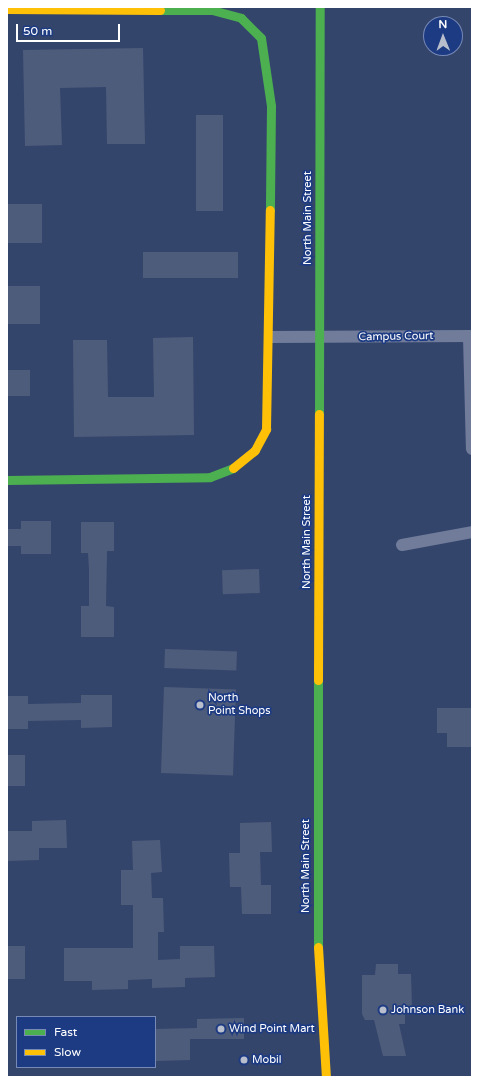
<!DOCTYPE html>
<style>
body{margin:0}
#map{position:relative;width:479px;height:1084px;overflow:hidden;background:#34456c;font-family:"Varela Round",sans-serif}
div>[style]{position:absolute}
[style*='--x']{left:calc(var(--x)*1px);top:calc(var(--y)*1px);width:calc(var(--w)*1px);rotate:calc(var(--a)*1deg)}
.building>*{inset:0;background:#4e5c7b;transform-origin:0 0}
.street>*{height:12px;margin:-6px;padding:0 6px;transform-origin:6px;border-radius:6px;background:#707c9a}
.fast>*{height:9px;margin:-4.5px;padding:0 4.5px;transform-origin:4.5px;border-radius:4.5px;background:#4caf50}
.slow>*{height:9px;margin:-4.5px;padding:0 4.5px;transform-origin:4.5px;border-radius:4.5px;background:#ffc107}
.dots>*{width:11px;height:11px;translate:-50% -50%;box-sizing:border-box;border:2px solid #1d3b83;border-radius:50%}
span{translate:-50% -50%;white-space:nowrap;text-align:center;line-height:1.15;-webkit-text-stroke:3.5px #1d3b83;paint-order:stroke}
.street-label{font-size:11px;color:#fff}
.poi-label{font-size:11px;color:#fff}
.left{translate:0 -50%;text-align:left}
.frame{position:absolute;inset:0;border:8px solid #fff;pointer-events:none}
.legend{position:absolute;left:16px;top:1016px;width:140px;height:52px;box-sizing:border-box;background:#1d3b83;border:1px solid #7789b5;margin:0;padding:5px 7px;list-style:none;font-size:12px;color:#fff}
.legend li{display:flex;align-items:center;gap:8px;height:20px}
.legend b{width:20px;border:1px solid #7789b5}
.north{position:absolute;left:423px;top:16px;width:40px;height:40px;box-sizing:border-box;background:#1d3b83;border:1px solid #7789b5;border-radius:50%;rotate:359deg;font-size:11px;font-weight:700;line-height:16px;text-align:center;color:#fff}
.north::after{content:'';display:block;margin:auto;width:14px;height:18px;background:#b8becc;clip-path:polygon(50% 0,100% 100%,50% 72%,0 100%)}
.scale{position:absolute;left:16px;top:24px;width:104px;height:18px;box-sizing:border-box;border:2px solid #fff;border-top:0;padding-left:5px;font-size:12px;line-height:14px;white-space:nowrap;color:#fff;-webkit-text-stroke:3px #1d3b83;paint-order:stroke}
</style>
<div id="map">
<div class="building">
<div style="clip-path:polygon(143px 48px,145px 144px,107px 144px,106px 87px,60px 88px,62px 145px,25px 146px,23px 50px)"></div>
<div style="left:196px;top:115px;width:27px;height:96px"></div>
<div style="left:7px;top:204px;width:35px;height:39px"></div>
<div style="left:143px;top:252px;width:95px;height:26px"></div>
<div style="left:7px;top:286px;width:33px;height:38px"></div>
<div style="clip-path:polygon(193px 337px,194px 435px,74px 437px,73px 340px,107px 340px,108px 397px,154px 397px,153px 338px)"></div>
<div style="left:30px;top:370px;width:26px;height:23px;rotate:90deg"></div>
<div style="clip-path:polygon(21px 521px,51px 521px,51px 554px,21px 554px,21px 546px,7px 546px,7px 529px,21px 529px)"></div>
<div style="clip-path:polygon(81px 522px,114px 522px,114px 551px,107px 551px,106px 606px,114px 607px,114px 637px,81px 637px,81px 606px,89px 606px,89px 569px,88px 553px,81px 553px)"></div>
<div style="left:259px;top:569px;width:24px;height:37px;rotate:88deg"></div>
<div style="left:165px;top:649px;width:72px;height:19px;rotate:2deg"></div>
<div style="left:164px;top:687px;width:72px;height:86px;rotate:2deg"></div>
<div style="clip-path:polygon(81px 695px,112px 695px,112px 727px,81px 728px,81px 720px,28px 721px,28px 729px,7px 729px,7px 696px,28px 696px,28px 704px,81px 703px)"></div>
<div style="clip-path:polygon(437px 708px,472px 708px,472px 747px,447px 747px,447px 733px,437px 733px)"></div>
<div style="left:7px;top:755px;width:18px;height:31px"></div>
<div style="clip-path:polygon(66px 820px,67px 848px,39px 848px,39px 860px,7px 861px,7px 831px,32px 831px,32px 821px)"></div>
<div style="clip-path:polygon(271px 822px,272px 852px,260px 852px,261px 885px,271px 885px,271px 914px,242px 914px,241px 887px,230px 887px,229px 853px,240px 853px,240px 823px)"></div>
<div style="clip-path:polygon(160px 840px,162px 872px,151px 873px,152px 898px,163px 898px,164px 932px,158px 932px,158px 960px,180px 959px,180px 946px,214px 946px,215px 977px,185px 978px,185px 987px,152px 988px,152px 979px,128px 980px,128px 989px,92px 990px,92px 981px,64px 981px,64px 948px,133px 948px,133px 905px,121px 905px,121px 870px,133px 870px,132px 841px)"></div>
<div style="left:25px;top:946px;width:33px;height:18px;rotate:90deg"></div>
<div style="clip-path:polygon(376px 964px,398px 964px,398px 974px,411px 974px,412px 1007px,405px 1007px,405px 1024px,399px 1024px,406px 1056px,383px 1056px,374px 1020px,365px 1020px,362px 1014px,362px 975px,375px 975px)"></div>
<div style="clip-path:polygon(244px 1018px,244px 1039px,190px 1039px,190px 1060px,156px 1061px,155px 1029px,197px 1028px,197px 1019px)"></div>
</div>
<div class="street">
<div style="--x:270;--y:337;--w:202;--a:-0.3"></div>
<div style="--x:469;--y:337;--w:112;--a:88.5"></div>
<div style="--x:402;--y:545;--w:71;--a:-10.5"></div>
</div>
<div class="fast">
<div style="--x:160;--y:10;--w:52;--a:0"></div>
<div style="--x:212;--y:10;--w:30;--a:15"></div>
<div style="--x:241;--y:18;--w:28;--a:45"></div>
<div style="--x:261;--y:38;--w:69;--a:81.6"></div>
<div style="--x:271;--y:106;--w:104;--a:90.6"></div>
<div style="--x:319;--y:414;--w:407;--a:-89.9"></div>
<div style="--x:7;--y:480;--w:203;--a:-0.8"></div>
<div style="--x:210;--y:477;--w:25;--a:-21"></div>
<div style="--x:318;--y:680;--w:267;--a:90"></div>
</div>
<div class="slow">
<div style="--x:7;--y:9;--w:153;--a:0.4"></div>
<div style="--x:233;--y:468;--w:28;--a:-39"></div>
<div style="--x:255;--y:450;--w:24;--a:-62"></div>
<div style="--x:266;--y:429;--w:219;--a:-89"></div>
<div style="--x:318;--y:680;--w:266;--a:-89.8"></div>
<div style="--x:318;--y:947;--w:130;--a:86.5"></div>
</div>
<div class="dots">
<div style="left:200px;top:705px;background:#b8becc"></div>
<div style="left:383px;top:1010px;background:#b8becc"></div>
<div style="left:221px;top:1029px;background:#b8becc"></div>
<div style="left:244px;top:1060px;background:#b8becc"></div>
</div>
<div class="street-label">
<span style="left:308px;top:218px;rotate:-90deg">North Main Street</span>
<span style="left:396px;top:337px;rotate:-1deg">Campus Court</span>
<span style="left:307px;top:542px;rotate:-90deg">North Main Street</span>
<span style="left:306px;top:866px;rotate:-90deg">North Main Street</span>
</div>
<div class="poi-label">
<span class="left" style="left:208px;top:705px">North<br>Point Shops</span>
<span class="left" style="left:391px;top:1010px">Johnson Bank</span>
<span class="left" style="left:229px;top:1029px">Wind Point Mart</span>
<span class="left" style="left:252px;top:1060px">Mobil</span>
</div>
<div class="frame"></div>
<ul class="legend">
<li><b style="height:5px;background:#4caf50"></b>Fast</li>
<li><b style="height:5px;background:#ffc107"></b>Slow</li>
</ul>
<div class="north">N</div>
<div class="scale">50 m</div>
</div>
